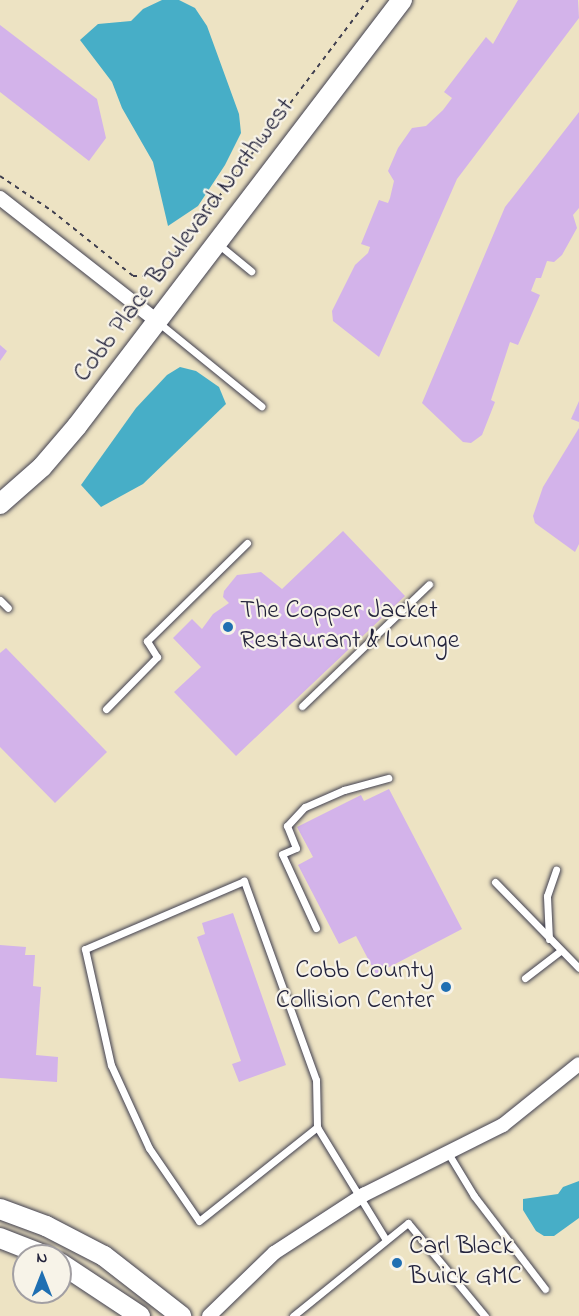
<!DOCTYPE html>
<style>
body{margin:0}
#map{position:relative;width:579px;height:1316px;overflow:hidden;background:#ede3c3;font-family:"Indie Flower",sans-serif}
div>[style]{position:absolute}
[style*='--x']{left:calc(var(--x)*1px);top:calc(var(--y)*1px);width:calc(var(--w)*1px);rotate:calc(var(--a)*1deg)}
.water>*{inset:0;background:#47aec7}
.building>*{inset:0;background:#d3b3ea}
.path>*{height:2px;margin-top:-1px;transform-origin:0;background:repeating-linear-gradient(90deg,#403f4f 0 4.5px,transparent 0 9px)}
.roads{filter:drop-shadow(0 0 2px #403f4f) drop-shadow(0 0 2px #403f4f)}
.lane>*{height:7px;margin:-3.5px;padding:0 3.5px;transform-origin:3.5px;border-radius:3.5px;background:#fff}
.street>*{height:14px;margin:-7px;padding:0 7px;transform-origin:7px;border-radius:7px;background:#fff}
.secondary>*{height:20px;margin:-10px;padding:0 10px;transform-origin:10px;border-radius:10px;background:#fff}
.dots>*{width:16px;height:16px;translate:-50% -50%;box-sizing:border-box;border:3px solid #f7f3e8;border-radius:50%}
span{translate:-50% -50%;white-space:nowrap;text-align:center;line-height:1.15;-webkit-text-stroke:4.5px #f7f3e8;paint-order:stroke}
.street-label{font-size:26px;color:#22223b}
.poi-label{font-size:26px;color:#22223b}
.left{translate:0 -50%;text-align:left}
.right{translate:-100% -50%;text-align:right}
.north{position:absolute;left:12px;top:1244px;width:60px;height:60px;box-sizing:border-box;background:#f7f3e8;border:2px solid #a29fa3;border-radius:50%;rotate:0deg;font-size:16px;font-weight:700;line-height:24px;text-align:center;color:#22223b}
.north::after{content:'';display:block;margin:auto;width:21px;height:27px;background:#1f6fb2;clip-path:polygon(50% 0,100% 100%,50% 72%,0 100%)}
</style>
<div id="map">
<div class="water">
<div style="clip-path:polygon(162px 0,179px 0,195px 8px,207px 26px,239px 114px,241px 133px,225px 165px,198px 206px,168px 226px,153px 162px,122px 108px,112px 82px,80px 40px,98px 24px,131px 21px,143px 9px)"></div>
<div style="clip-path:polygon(180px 367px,196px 371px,219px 387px,226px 404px,143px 484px,101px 507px,81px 485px,136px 408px,167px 375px)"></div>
<div style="clip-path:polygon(579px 1181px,579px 1218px,554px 1236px,544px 1236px,536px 1231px,523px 1210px,523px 1199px,558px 1194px,563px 1187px)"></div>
</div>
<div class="building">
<div style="clip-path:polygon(518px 0,578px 0,579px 18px,457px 179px,379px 357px,333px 321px,332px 311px,355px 265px,368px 253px,370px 247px,361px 244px,379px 200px,388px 203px,390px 198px,394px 181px,388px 171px,398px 148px,412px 128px,426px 126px,443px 110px,452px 98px,444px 92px,486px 37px,493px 44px)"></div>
<div style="clip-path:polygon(0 25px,97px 99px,106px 138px,89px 161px,0 92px)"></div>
<div style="clip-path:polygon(579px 112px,579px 208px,573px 215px,577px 228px,562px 255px,554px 262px,547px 261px,541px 278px,536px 278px,531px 291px,540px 295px,518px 345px,510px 342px,491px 400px,495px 402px,482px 435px,471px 443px,463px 442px,422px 403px,505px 207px)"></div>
<div style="clip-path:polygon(0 345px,7px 351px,0 361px)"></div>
<div style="clip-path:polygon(579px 401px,579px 422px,571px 419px)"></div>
<div style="clip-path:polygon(579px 428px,579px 544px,575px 552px,535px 523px,533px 516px,543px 487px)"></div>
<div style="clip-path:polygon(343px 531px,405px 596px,236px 756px,174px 692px,201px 667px,173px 638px,192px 619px,202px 629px,213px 614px,229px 603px,223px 597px,224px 591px,237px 575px,261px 572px,282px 589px)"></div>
<div style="clip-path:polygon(6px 648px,107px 752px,55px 803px,0 747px,0 653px)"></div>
<div style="clip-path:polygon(389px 789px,462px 929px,376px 974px,356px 936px,339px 944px,298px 865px,313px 857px,297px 827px,361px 795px,364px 801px)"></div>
<div style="clip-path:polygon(233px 913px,286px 1065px,239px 1082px,232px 1064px,241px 1061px,197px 937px,205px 934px,202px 923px)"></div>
<div style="clip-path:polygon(0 945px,26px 947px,25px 955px,35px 955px,33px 986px,41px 987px,36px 1055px,58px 1057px,57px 1082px,0 1078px)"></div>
</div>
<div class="path">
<div style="--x:0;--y:176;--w:63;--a:33.9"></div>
<div style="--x:52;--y:211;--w:104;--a:38.7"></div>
<div style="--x:133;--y:276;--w:25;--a:0"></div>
<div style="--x:158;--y:276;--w:173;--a:-52.5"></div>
<div style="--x:263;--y:139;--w:18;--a:-63"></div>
<div style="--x:271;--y:123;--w:19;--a:-43"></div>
<div style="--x:285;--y:110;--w:138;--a:-53"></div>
</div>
<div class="roads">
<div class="lane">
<div style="--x:218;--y:244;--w:43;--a:39.3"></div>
<div style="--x:159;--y:323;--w:132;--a:39.1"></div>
<div style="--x:0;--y:600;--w:11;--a:45"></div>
<div style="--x:302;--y:706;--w:176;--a:-43.8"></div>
<div style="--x:106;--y:709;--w:73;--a:-45.6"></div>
<div style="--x:157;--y:657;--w:19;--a:-122"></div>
<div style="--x:147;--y:641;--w:140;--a:-44.4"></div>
<div style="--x:495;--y:882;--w:120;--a:45.7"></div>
<div style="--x:316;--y:928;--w:81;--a:-114.7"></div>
<div style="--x:282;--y:854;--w:15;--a:-23"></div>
<div style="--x:296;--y:848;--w:24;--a:-112"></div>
<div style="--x:287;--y:826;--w:26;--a:-47"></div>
<div style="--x:305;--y:807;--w:43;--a:-23.6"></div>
<div style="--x:344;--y:790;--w:46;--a:-15.3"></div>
<div style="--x:549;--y:939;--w:43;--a:-92.7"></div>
<div style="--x:547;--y:896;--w:28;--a:-71"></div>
<div style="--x:525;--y:978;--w:44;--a:-37.6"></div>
<div style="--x:317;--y:1127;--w:47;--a:-91.2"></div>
<div style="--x:316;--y:1080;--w:212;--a:-109.9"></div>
<div style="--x:244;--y:881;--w:173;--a:156.8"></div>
<div style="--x:85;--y:949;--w:119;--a:77.4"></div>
<div style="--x:111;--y:1065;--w:91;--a:65.4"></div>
<div style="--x:149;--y:1148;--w:88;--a:55.6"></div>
<div style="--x:199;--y:1221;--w:151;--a:-38.5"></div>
<div style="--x:317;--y:1127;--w:132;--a:58.6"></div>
<div style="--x:448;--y:1153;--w:50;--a:58.8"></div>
<div style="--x:474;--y:1196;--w:117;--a:52.6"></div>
<div style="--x:293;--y:1316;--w:148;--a:-39"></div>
<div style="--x:408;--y:1223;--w:121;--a:50.4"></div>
</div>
<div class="street">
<div style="--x:0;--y:198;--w:199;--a:38.1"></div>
<div style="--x:209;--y:1316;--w:91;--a:-44.1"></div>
<div style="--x:274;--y:1253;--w:108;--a:-33"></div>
<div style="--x:365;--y:1194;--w:154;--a:-26.6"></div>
<div style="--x:503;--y:1125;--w:97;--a:-38.8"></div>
</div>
<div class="secondary">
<div style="--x:0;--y:504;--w:56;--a:-41.4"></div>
<div style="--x:42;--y:467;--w:54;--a:-49.5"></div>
<div style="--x:77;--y:426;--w:536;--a:-52.66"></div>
<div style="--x:0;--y:1209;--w:49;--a:20.3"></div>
<div style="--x:46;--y:1226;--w:65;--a:27.3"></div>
<div style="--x:104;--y:1256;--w:98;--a:37.9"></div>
<div style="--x:0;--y:1238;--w:49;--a:21.4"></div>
<div style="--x:60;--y:1263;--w:96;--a:33.5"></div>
</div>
</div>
<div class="dots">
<div style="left:228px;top:627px;background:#1f6fb2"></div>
<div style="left:446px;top:987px;background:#1f6fb2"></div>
<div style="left:397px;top:1263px;background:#1f6fb2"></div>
</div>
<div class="street-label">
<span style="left:185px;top:241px;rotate:-53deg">Cobb Place Boulevard Northwest</span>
</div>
<div class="poi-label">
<span class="left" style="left:240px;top:627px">The Copper Jacket<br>Restaurant &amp; Lounge</span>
<span class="right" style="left:434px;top:987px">Cobb County<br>Collision Center</span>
<span class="left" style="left:409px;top:1263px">Carl Black<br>Buick GMC</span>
</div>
<div class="north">N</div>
</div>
